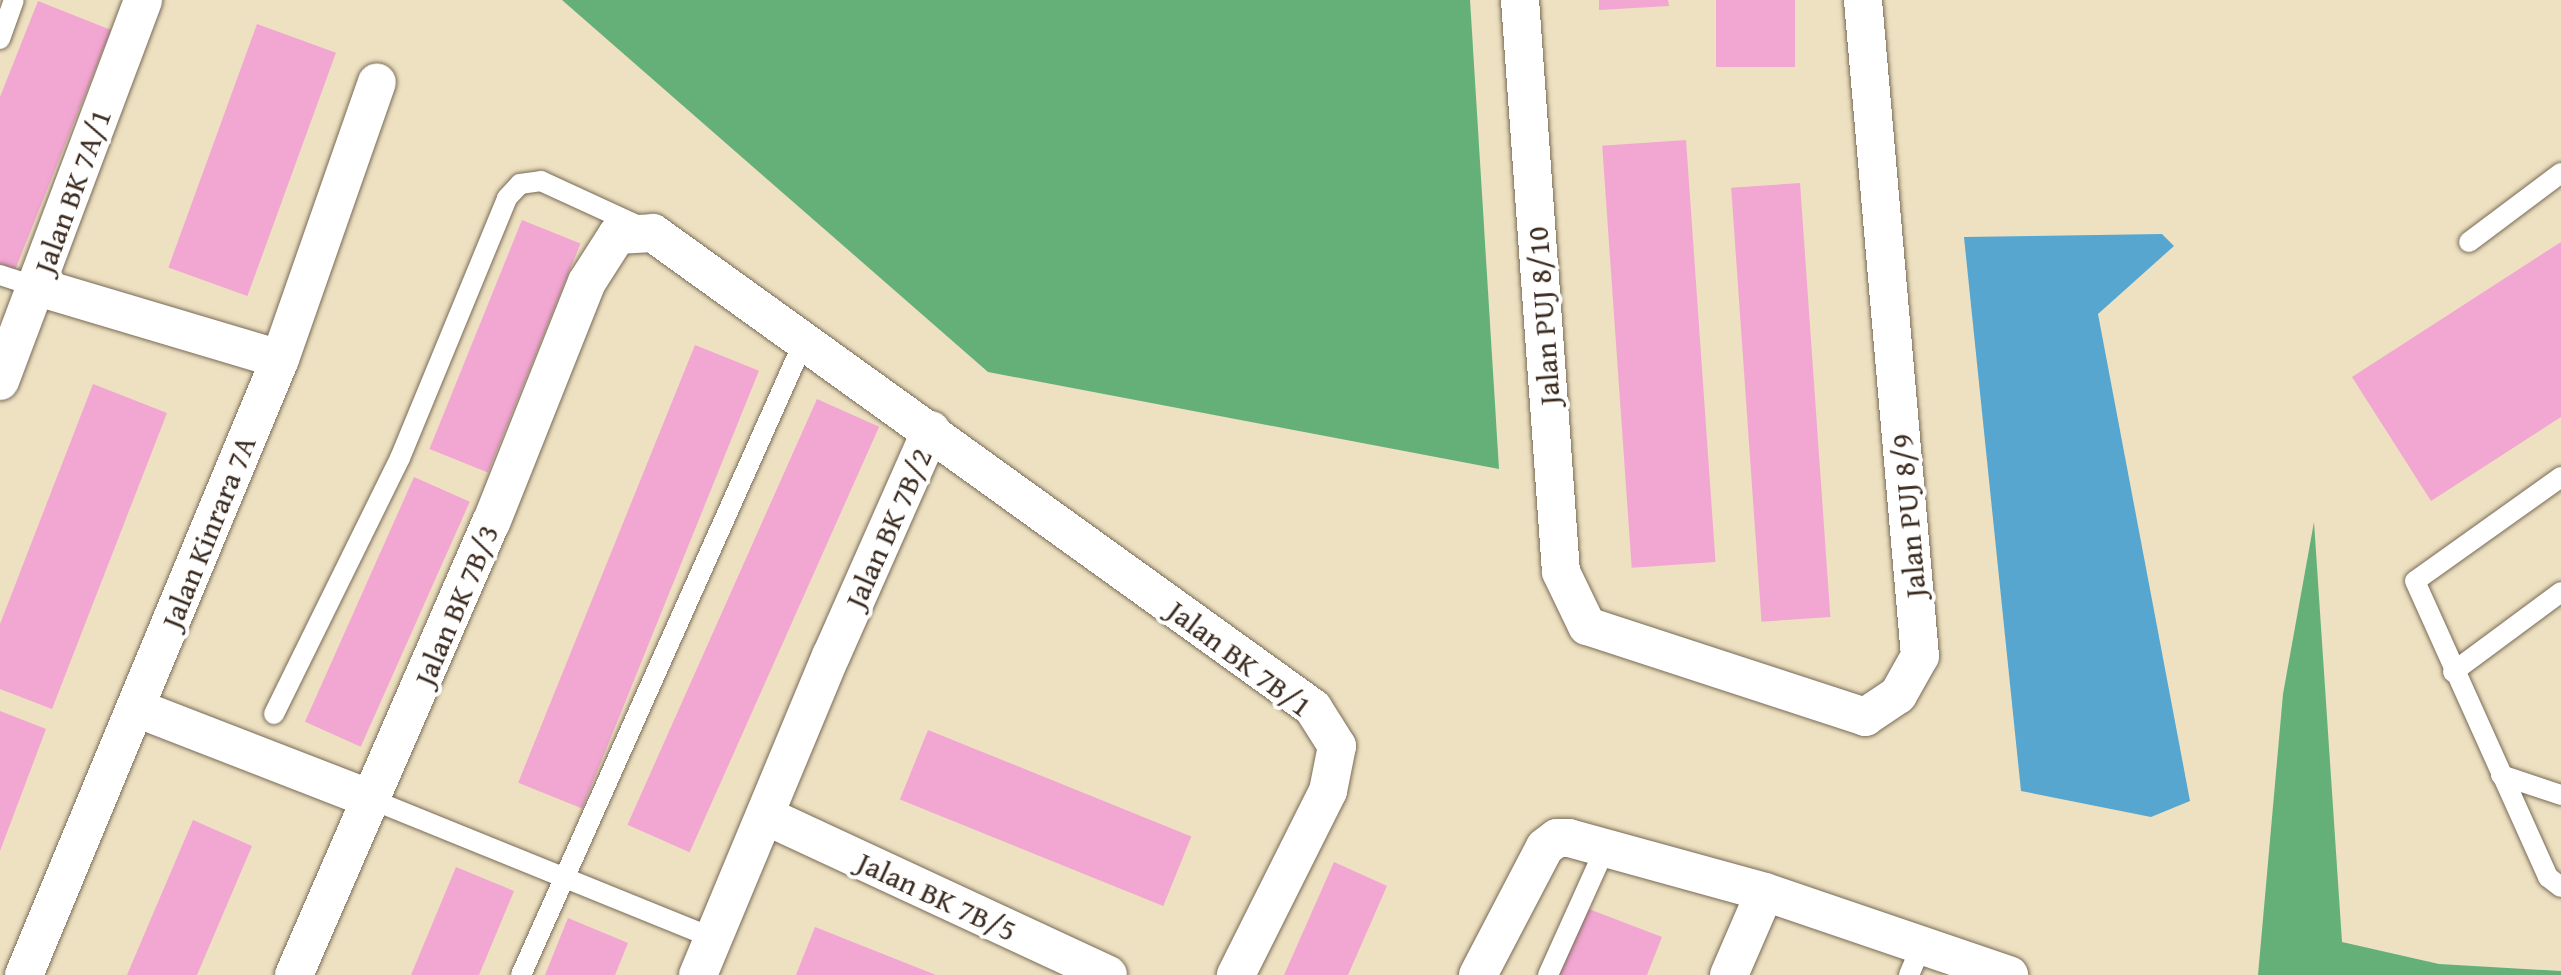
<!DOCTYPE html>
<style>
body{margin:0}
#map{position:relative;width:2561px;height:975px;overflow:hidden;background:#ede1c1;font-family:"Gentium Book Plus",serif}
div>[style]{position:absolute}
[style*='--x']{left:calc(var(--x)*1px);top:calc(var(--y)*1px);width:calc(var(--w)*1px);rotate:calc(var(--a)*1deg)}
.forest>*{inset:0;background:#64b078}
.water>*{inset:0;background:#56a6d0}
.building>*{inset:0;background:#f2a6d2;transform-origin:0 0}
.roads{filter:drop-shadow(0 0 2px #796a57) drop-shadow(0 0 2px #796a57)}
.lane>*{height:20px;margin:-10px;padding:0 10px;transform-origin:10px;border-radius:10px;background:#fff}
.street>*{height:38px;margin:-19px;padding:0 19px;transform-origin:19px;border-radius:19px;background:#fff}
span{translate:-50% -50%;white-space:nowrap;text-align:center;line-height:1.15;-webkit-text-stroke:8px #fff;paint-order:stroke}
.street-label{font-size:30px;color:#3b2a1e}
</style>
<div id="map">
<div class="forest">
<div style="clip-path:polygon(562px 0,1470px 0,1499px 469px,988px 372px)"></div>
<div style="clip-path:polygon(2314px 522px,2342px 942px,2439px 964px,2561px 971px,2561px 975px,2258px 975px,2283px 694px)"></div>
</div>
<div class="water">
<div style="clip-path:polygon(2162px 234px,2174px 246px,2098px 314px,2190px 801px,2151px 817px,2021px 791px,1964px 237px)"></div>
</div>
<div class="building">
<div style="clip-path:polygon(1599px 0,1668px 0,1669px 6px,1599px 10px)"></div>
<div style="left:1716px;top:0;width:79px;height:67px"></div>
<div style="clip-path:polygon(38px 1px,111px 30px,15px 270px,0 264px,0 97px)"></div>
<div style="left:257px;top:24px;width:84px;height:259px;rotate:20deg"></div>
<div style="left:1686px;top:140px;width:423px;height:84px;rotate:86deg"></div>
<div style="left:1800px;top:183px;width:435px;height:69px;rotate:86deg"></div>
<div style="left:522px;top:220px;width:63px;height:247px;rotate:22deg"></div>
<div style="clip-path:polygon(2561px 242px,2561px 417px,2431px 501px,2352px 377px)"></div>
<div style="left:695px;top:345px;width:69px;height:472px;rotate:22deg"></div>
<div style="clip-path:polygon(93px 384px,167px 413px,52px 709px,0 689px,0 624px)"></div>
<div style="left:817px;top:399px;width:68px;height:466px;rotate:24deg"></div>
<div style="left:414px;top:477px;width:61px;height:268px;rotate:24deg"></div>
<div style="clip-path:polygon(0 711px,46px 729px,0 851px)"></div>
<div style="left:928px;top:730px;width:284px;height:75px;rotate:22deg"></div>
<div style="clip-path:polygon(193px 820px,252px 846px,197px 975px,127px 975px)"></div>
<div style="clip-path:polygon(1334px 862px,1387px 886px,1348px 975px,1284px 975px)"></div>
<div style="clip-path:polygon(456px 867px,514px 891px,479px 975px,411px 975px)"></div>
<div style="clip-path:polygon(1581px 906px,1662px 937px,1647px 975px,1555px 975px)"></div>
<div style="clip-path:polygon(568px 918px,628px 943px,615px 975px,545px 975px)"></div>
<div style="clip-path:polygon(815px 927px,936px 975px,796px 975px)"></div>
</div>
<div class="roads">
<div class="lane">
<div style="--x:0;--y:39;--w:41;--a:-70.3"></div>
<div style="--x:2469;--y:242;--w:115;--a:-36.9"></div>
<div style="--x:0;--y:275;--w:40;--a:18"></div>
<div style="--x:2561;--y:477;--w:179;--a:144.5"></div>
<div style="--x:2415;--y:581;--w:325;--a:65.8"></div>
<div style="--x:2548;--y:877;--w:16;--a:38"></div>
<div style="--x:2453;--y:672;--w:134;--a:-36.5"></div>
<div style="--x:274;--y:714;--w:285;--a:-63.8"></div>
<div style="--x:400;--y:458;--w:281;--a:-67.6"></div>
<div style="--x:507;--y:198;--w:19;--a:-47"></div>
<div style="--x:520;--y:184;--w:21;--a:-8"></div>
<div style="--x:541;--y:181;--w:112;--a:24.7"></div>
<div style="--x:2501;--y:775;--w:63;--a:18.4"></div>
<div style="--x:373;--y:800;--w:367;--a:22.1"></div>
<div style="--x:521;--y:975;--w:697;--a:-65.94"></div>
<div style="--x:1548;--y:975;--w:138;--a:-65.7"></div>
<div style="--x:1909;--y:975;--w:34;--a:-67"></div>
</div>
<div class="street">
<div style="--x:1520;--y:0;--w:573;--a:85.9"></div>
<div style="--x:1561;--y:572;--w:60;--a:64.3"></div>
<div style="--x:1587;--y:626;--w:293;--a:18.1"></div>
<div style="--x:1865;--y:717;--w:40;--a:-34"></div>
<div style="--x:1898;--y:695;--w:45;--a:-60.6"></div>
<div style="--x:1920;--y:656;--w:658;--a:-94.97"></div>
<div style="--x:38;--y:287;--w:252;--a:16.6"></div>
<div style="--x:0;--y:381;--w:407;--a:-69.4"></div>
<div style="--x:136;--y:708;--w:254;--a:21.2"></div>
<div style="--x:766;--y:816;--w:377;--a:24.9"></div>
<div style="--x:24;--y:975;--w:667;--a:-67.43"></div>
<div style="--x:280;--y:359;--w:293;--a:-70.7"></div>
<div style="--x:294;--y:975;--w:493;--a:-66.5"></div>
<div style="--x:491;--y:523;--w:259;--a:-68.3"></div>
<div style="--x:587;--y:282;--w:56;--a:-57.4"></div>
<div style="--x:617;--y:235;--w:36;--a:-3"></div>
<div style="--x:653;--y:233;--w:813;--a:35.74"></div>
<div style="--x:1313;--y:708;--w:45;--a:57.7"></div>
<div style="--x:1337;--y:746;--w:46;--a:101.3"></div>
<div style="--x:1328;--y:791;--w:206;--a:116.6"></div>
<div style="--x:698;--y:975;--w:346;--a:-67.4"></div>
<div style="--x:831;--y:656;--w:247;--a:-66.1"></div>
<div style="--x:1478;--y:975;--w:144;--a:-62.4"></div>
<div style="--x:1545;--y:847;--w:15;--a:-37"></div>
<div style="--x:1557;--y:838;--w:12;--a:0"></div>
<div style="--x:1569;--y:838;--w:203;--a:15.4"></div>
<div style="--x:1765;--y:892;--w:258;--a:18.8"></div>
<div style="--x:1729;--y:975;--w:90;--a:-66.6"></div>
</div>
</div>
<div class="street-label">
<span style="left:72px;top:191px;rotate:-70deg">Jalan BK 7A/1</span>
<span style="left:1543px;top:316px;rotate:-94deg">Jalan PUJ 8/10</span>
<span style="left:1908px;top:516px;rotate:-95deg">Jalan PUJ 8/9</span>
<span style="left:888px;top:528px;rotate:-66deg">Jalan BK 7B/2</span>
<span style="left:208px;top:532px;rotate:-68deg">Jalan Kinrara 7A</span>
<span style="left:456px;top:605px;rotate:-67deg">Jalan BK 7B/3</span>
<span style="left:1240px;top:658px;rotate:37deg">Jalan BK 7B/1</span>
<span style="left:937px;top:896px;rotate:25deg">Jalan BK 7B/5</span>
</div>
</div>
